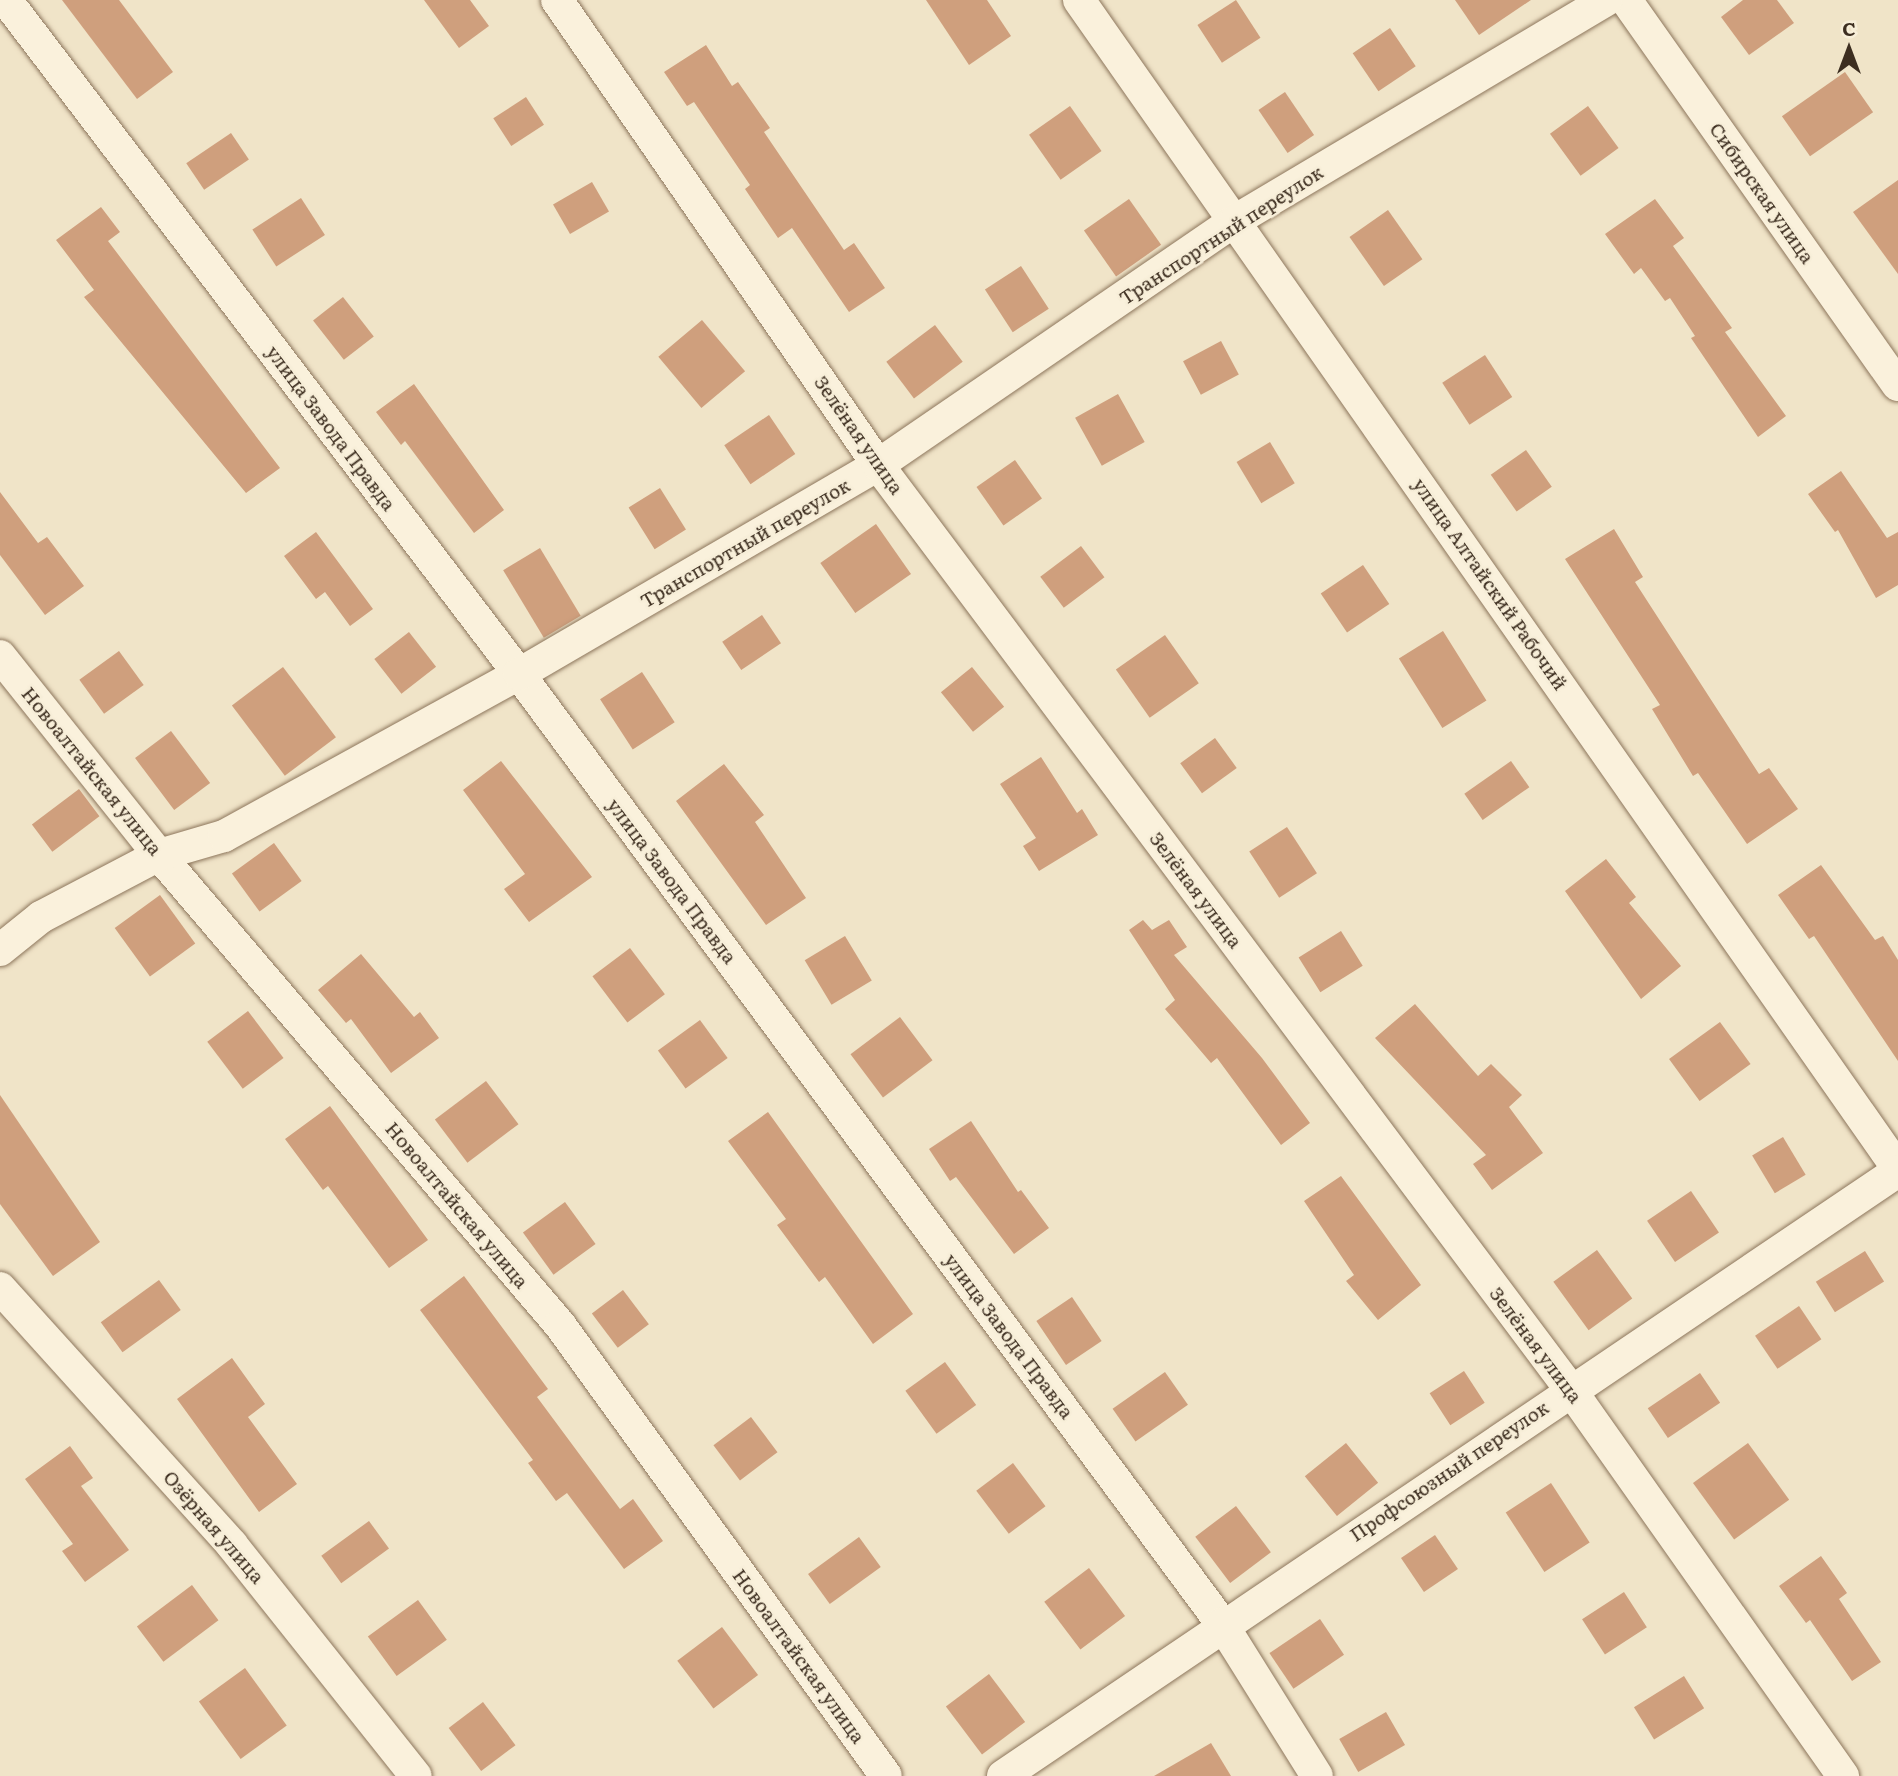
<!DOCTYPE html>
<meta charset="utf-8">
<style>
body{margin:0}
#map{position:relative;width:1898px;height:1776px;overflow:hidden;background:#f0e4c8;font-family:Literata,serif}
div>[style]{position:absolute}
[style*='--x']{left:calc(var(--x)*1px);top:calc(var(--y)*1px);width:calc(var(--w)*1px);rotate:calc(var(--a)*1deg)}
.building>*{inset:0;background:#cf9f7d;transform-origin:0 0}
.roads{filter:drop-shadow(0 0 2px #8d765c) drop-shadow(0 0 2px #8d765c)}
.street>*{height:32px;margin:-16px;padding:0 16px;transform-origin:16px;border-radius:16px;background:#faf1dc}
span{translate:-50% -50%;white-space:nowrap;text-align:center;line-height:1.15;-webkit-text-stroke:5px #f7eed8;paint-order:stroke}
.street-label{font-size:19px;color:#3d2e20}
.north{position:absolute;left:1814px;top:14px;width:70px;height:70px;-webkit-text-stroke:5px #f7eed8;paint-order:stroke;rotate:0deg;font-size:19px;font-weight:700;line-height:28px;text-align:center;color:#3d2e20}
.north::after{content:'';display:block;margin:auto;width:24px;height:32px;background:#3d2e20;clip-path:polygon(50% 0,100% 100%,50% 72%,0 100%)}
</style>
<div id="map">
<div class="building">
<div style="clip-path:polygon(62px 0,119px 0,173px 72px,137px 99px)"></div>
<div style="clip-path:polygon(424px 0,470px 0,489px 26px,459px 48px)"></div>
<div style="clip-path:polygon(926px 0,987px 0,1011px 36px,969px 65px)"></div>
<div style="left:1236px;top:0;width:45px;height:46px;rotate:57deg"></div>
<div style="clip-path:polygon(1455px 0,1531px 0,1479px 35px)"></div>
<div style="clip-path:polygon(1743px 0,1777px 0,1794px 23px,1749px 55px,1721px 17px)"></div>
<div style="left:1390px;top:28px;width:46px;height:45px;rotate:56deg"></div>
<div style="clip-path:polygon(706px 45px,732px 86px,738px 82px,770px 128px,764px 132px,844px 250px,854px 243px,885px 288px,849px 312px,792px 228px,778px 238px,745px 189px,750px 185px,694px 102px,687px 106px,664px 72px)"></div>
<div style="left:1845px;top:72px;width:49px;height:77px;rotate:55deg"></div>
<div style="left:1285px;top:92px;width:52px;height:32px;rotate:56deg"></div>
<div style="left:526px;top:97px;width:33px;height:39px;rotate:57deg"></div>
<div style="left:1070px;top:106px;width:55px;height:50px;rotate:55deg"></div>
<div style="left:1588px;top:106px;width:52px;height:47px;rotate:54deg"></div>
<div style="left:231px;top:133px;width:32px;height:54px;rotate:56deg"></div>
<div style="clip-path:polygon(1898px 180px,1898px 274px,1853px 212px)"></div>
<div style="left:592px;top:182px;width:34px;height:45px;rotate:60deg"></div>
<div style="left:301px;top:198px;width:44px;height:58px;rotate:57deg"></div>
<div style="left:1129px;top:199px;width:56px;height:55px;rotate:55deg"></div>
<div style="clip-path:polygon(1655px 199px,1684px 238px,1673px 246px,1732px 328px,1725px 332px,1786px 416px,1758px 437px,1691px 338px,1695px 336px,1670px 298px,1665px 301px,1641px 268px,1634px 274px,1605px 234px)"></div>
<div style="clip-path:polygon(101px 207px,120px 232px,108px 241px,280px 468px,246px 493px,84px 297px,94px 290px,56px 240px)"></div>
<div style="left:1388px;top:210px;width:60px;height:47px;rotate:55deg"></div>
<div style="left:1021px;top:266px;width:51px;height:43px;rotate:57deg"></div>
<div style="left:343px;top:297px;width:50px;height:38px;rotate:52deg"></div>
<div style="left:702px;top:320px;width:67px;height:57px;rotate:50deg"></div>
<div style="left:935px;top:325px;width:46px;height:61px;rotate:53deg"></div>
<div style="left:1221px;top:341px;width:38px;height:43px;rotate:62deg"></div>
<div style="left:1485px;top:355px;width:50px;height:51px;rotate:57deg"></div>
<div style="clip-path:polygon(414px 384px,504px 510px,474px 533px,405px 441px,401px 445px,376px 412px)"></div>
<div style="left:1118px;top:394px;width:55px;height:49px;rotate:61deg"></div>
<div style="left:769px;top:415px;width:47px;height:54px;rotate:56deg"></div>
<div style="left:1270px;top:442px;width:48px;height:39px;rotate:59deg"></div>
<div style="left:1526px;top:450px;width:45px;height:43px;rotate:55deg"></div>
<div style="left:1015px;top:460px;width:47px;height:47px;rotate:55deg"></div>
<div style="clip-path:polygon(1841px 471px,1887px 538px,1898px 532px,1898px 585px,1876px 598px,1838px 530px,1835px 532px,1808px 494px)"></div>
<div style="left:660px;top:488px;width:49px;height:37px;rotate:58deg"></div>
<div style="clip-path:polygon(0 492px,38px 543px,47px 537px,84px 586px,45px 615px,0 555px)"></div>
<div style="left:876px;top:524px;width:61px;height:68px;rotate:55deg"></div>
<div style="clip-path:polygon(1614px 529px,1643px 577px,1635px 582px,1759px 774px,1769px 768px,1798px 809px,1747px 844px,1698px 773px,1693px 776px,1652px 709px,1660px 705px,1565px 559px)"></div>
<div style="clip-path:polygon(316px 532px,373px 609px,350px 626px,325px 592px,316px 599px,284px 556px)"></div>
<div style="left:1081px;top:546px;width:39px;height:51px;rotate:53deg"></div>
<div style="left:540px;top:548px;width:79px;height:43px;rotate:59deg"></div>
<div style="left:1363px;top:565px;width:47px;height:51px;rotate:56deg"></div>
<div style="left:762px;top:615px;width:34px;height:48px;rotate:56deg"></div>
<div style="left:1443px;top:631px;width:82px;height:52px;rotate:58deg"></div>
<div style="left:409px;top:632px;width:44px;height:44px;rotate:52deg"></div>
<div style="left:1165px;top:635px;width:59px;height:60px;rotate:55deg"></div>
<div style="left:119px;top:651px;width:42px;height:49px;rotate:54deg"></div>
<div style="left:283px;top:667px;width:88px;height:64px;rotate:53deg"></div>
<div style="left:972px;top:667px;width:51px;height:40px;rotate:51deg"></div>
<div style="left:642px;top:672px;width:60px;height:50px;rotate:57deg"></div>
<div style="left:171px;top:731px;width:65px;height:45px;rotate:53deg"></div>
<div style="left:1215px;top:738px;width:37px;height:43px;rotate:54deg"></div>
<div style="clip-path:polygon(1041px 757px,1077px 813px,1082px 809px,1098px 835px,1039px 871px,1023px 846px,1036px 838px,1000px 784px)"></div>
<div style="clip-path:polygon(501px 761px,592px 877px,529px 922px,504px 889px,525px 874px,463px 790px)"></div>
<div style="left:1511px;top:761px;width:32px;height:57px;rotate:55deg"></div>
<div style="clip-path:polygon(724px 764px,764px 815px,755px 822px,806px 898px,766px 925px,676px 801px)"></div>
<div style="left:79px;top:789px;width:34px;height:59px;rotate:53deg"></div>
<div style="left:1287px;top:827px;width:55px;height:45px;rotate:57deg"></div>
<div style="left:274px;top:843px;width:47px;height:52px;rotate:54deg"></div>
<div style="clip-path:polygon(1606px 859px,1636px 897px,1629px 903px,1681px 966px,1641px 999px,1565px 891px)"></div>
<div style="clip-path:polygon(1821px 865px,1875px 940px,1883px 936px,1898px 960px,1898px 1061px,1814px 936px,1809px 939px,1778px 895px)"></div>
<div style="left:160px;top:895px;width:60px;height:56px;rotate:54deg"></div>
<div style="clip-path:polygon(1143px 920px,1152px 930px,1169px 920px,1187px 947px,1174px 955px,1262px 1058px,1310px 1123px,1281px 1145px,1217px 1058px,1211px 1063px,1165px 1009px,1175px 1000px,1129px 930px)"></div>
<div style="left:1341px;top:931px;width:41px;height:50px;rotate:58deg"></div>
<div style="left:845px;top:936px;width:52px;height:47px;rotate:59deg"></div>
<div style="left:630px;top:948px;width:58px;height:47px;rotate:53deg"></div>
<div style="clip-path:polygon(361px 954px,414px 1017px,420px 1012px,439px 1038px,391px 1073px,351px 1019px,346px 1023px,318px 990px)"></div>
<div style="clip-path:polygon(1415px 1004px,1478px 1076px,1491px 1064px,1522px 1095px,1509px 1107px,1543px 1153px,1492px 1190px,1473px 1164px,1486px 1155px,1375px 1038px)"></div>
<div style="left:248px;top:1011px;width:59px;height:51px;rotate:53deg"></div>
<div style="left:900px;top:1017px;width:54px;height:62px;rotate:53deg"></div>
<div style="left:700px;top:1020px;width:47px;height:52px;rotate:54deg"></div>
<div style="left:1720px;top:1022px;width:52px;height:63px;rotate:54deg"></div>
<div style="left:486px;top:1081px;width:54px;height:64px;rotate:53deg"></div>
<div style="clip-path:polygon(0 1095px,100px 1242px,53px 1276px,0 1204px)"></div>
<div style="clip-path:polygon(330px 1106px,428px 1240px,389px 1268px,328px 1186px,323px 1190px,285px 1139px)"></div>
<div style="clip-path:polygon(768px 1112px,913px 1314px,873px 1344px,825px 1277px,819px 1282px,777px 1225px,786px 1219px,728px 1141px)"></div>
<div style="clip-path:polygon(971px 1121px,1018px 1192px,1021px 1190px,1049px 1228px,1014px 1254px,956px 1177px,950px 1181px,929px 1149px)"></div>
<div style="left:1783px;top:1137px;width:44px;height:36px;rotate:59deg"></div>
<div style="clip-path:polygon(1341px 1176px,1421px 1285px,1378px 1320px,1346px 1281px,1354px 1275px,1304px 1201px)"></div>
<div style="left:1691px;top:1191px;width:50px;height:53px;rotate:56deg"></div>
<div style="left:565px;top:1202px;width:52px;height:52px;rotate:54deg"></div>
<div style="left:1597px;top:1250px;width:60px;height:54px;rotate:54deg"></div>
<div style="left:1865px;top:1251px;width:36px;height:58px;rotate:58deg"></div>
<div style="clip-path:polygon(464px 1276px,548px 1389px,537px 1397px,620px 1509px,633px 1499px,663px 1541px,624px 1569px,567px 1493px,556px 1501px,528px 1463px,533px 1460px,420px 1310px)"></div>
<div style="left:159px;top:1280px;width:37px;height:72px;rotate:54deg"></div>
<div style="left:623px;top:1290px;width:43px;height:39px;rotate:53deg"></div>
<div style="left:1072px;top:1297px;width:53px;height:43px;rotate:56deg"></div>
<div style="left:1799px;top:1306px;width:40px;height:53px;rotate:56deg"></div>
<div style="clip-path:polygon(232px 1358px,265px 1404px,248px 1417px,297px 1484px,259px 1512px,177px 1399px)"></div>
<div style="left:945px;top:1362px;width:53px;height:49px;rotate:54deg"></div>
<div style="left:1464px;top:1371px;width:38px;height:41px;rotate:57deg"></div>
<div style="left:1165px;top:1372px;width:40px;height:64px;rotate:55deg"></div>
<div style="left:1700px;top:1373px;width:36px;height:63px;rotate:56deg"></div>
<div style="left:751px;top:1417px;width:44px;height:47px;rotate:53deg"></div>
<div style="left:1346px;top:1443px;width:51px;height:53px;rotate:51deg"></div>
<div style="left:1748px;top:1443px;width:70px;height:68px;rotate:54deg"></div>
<div style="clip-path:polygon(70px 1446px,93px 1478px,81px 1486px,129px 1550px,85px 1582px,62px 1551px,73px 1544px,25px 1479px)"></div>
<div style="left:1013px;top:1463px;width:54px;height:46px;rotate:53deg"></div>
<div style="left:1551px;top:1483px;width:71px;height:54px;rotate:57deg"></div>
<div style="left:1236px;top:1506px;width:58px;height:51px;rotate:53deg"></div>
<div style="left:369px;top:1521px;width:34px;height:59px;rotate:54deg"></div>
<div style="left:1435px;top:1535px;width:41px;height:41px;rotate:56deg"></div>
<div style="left:859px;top:1537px;width:37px;height:63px;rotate:54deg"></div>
<div style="clip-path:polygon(1821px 1556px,1847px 1593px,1839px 1599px,1881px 1662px,1852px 1681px,1810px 1620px,1806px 1623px,1779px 1586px)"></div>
<div style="left:1089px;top:1568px;width:60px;height:56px;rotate:53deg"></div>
<div style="left:192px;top:1585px;width:44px;height:69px;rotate:53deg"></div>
<div style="left:1624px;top:1592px;width:42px;height:50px;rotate:57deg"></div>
<div style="left:418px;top:1600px;width:49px;height:62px;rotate:54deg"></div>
<div style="left:1320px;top:1619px;width:43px;height:61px;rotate:56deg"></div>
<div style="left:722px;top:1627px;width:60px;height:56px;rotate:53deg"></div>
<div style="left:245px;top:1668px;width:71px;height:57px;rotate:54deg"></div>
<div style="left:989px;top:1674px;width:60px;height:54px;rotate:53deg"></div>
<div style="left:1684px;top:1676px;width:38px;height:59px;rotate:58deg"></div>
<div style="left:483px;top:1702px;width:54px;height:43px;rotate:53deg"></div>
<div style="left:1386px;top:1712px;width:38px;height:54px;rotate:60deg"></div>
<div style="clip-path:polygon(1211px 1743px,1231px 1776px,1154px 1776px)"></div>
</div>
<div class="roads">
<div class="street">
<div style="--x:6;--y:0;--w:847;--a:52.72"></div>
<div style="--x:519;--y:674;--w:1182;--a:53.5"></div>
<div style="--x:1222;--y:1624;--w:179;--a:58"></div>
<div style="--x:557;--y:0;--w:565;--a:55.38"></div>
<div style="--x:878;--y:465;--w:1154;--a:53.17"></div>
<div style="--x:1570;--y:1389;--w:474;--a:54.8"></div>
<div style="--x:1079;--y:0;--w:1427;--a:54.98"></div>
<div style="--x:1626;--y:0;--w:471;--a:54.8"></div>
<div style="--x:0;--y:656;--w:255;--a:51.4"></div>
<div style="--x:159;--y:855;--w:618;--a:49.53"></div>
<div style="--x:560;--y:1325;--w:556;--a:54.14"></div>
<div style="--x:0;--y:950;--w:53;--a:-38.8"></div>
<div style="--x:41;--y:917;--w:133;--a:-27.7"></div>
<div style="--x:159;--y:855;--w:68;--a:-16.3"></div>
<div style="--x:224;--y:836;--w:337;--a:-28.8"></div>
<div style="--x:519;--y:674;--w:415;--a:-30.2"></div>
<div style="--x:878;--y:465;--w:434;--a:-34.4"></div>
<div style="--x:1236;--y:220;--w:431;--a:-30.7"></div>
<div style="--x:0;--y:1288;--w:346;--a:47.9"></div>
<div style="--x:232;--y:1545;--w:295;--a:51.5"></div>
<div style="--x:1003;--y:1776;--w:1080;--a:-34.06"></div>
</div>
</div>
<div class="street-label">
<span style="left:1762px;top:193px;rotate:55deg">Сибирская улица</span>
<span style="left:1221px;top:235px;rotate:-33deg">Транспортный переулок</span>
<span style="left:331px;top:428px;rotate:53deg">улица Завода Правда</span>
<span style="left:859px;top:435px;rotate:55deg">Зелёная улица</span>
<span style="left:745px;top:543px;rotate:-30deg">Транспортный переулок</span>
<span style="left:1490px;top:584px;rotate:55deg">улица Алтайский Рабочий</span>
<span style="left:92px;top:771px;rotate:51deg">Новоалтайская улица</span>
<span style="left:672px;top:881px;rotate:53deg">улица Завода Правда</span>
<span style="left:1196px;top:890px;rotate:53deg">Зелёная улица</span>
<span style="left:457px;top:1205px;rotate:50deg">Новоалтайская улица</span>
<span style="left:1009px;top:1336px;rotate:53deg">улица Завода Правда</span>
<span style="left:1536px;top:1345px;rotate:53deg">Зелёная улица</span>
<span style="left:1449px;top:1471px;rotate:-34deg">Профсоюзный переулок</span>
<span style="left:214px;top:1527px;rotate:49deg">Озёрная улица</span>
<span style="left:799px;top:1656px;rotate:54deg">Новоалтайская улица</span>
</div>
<div class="north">С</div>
</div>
